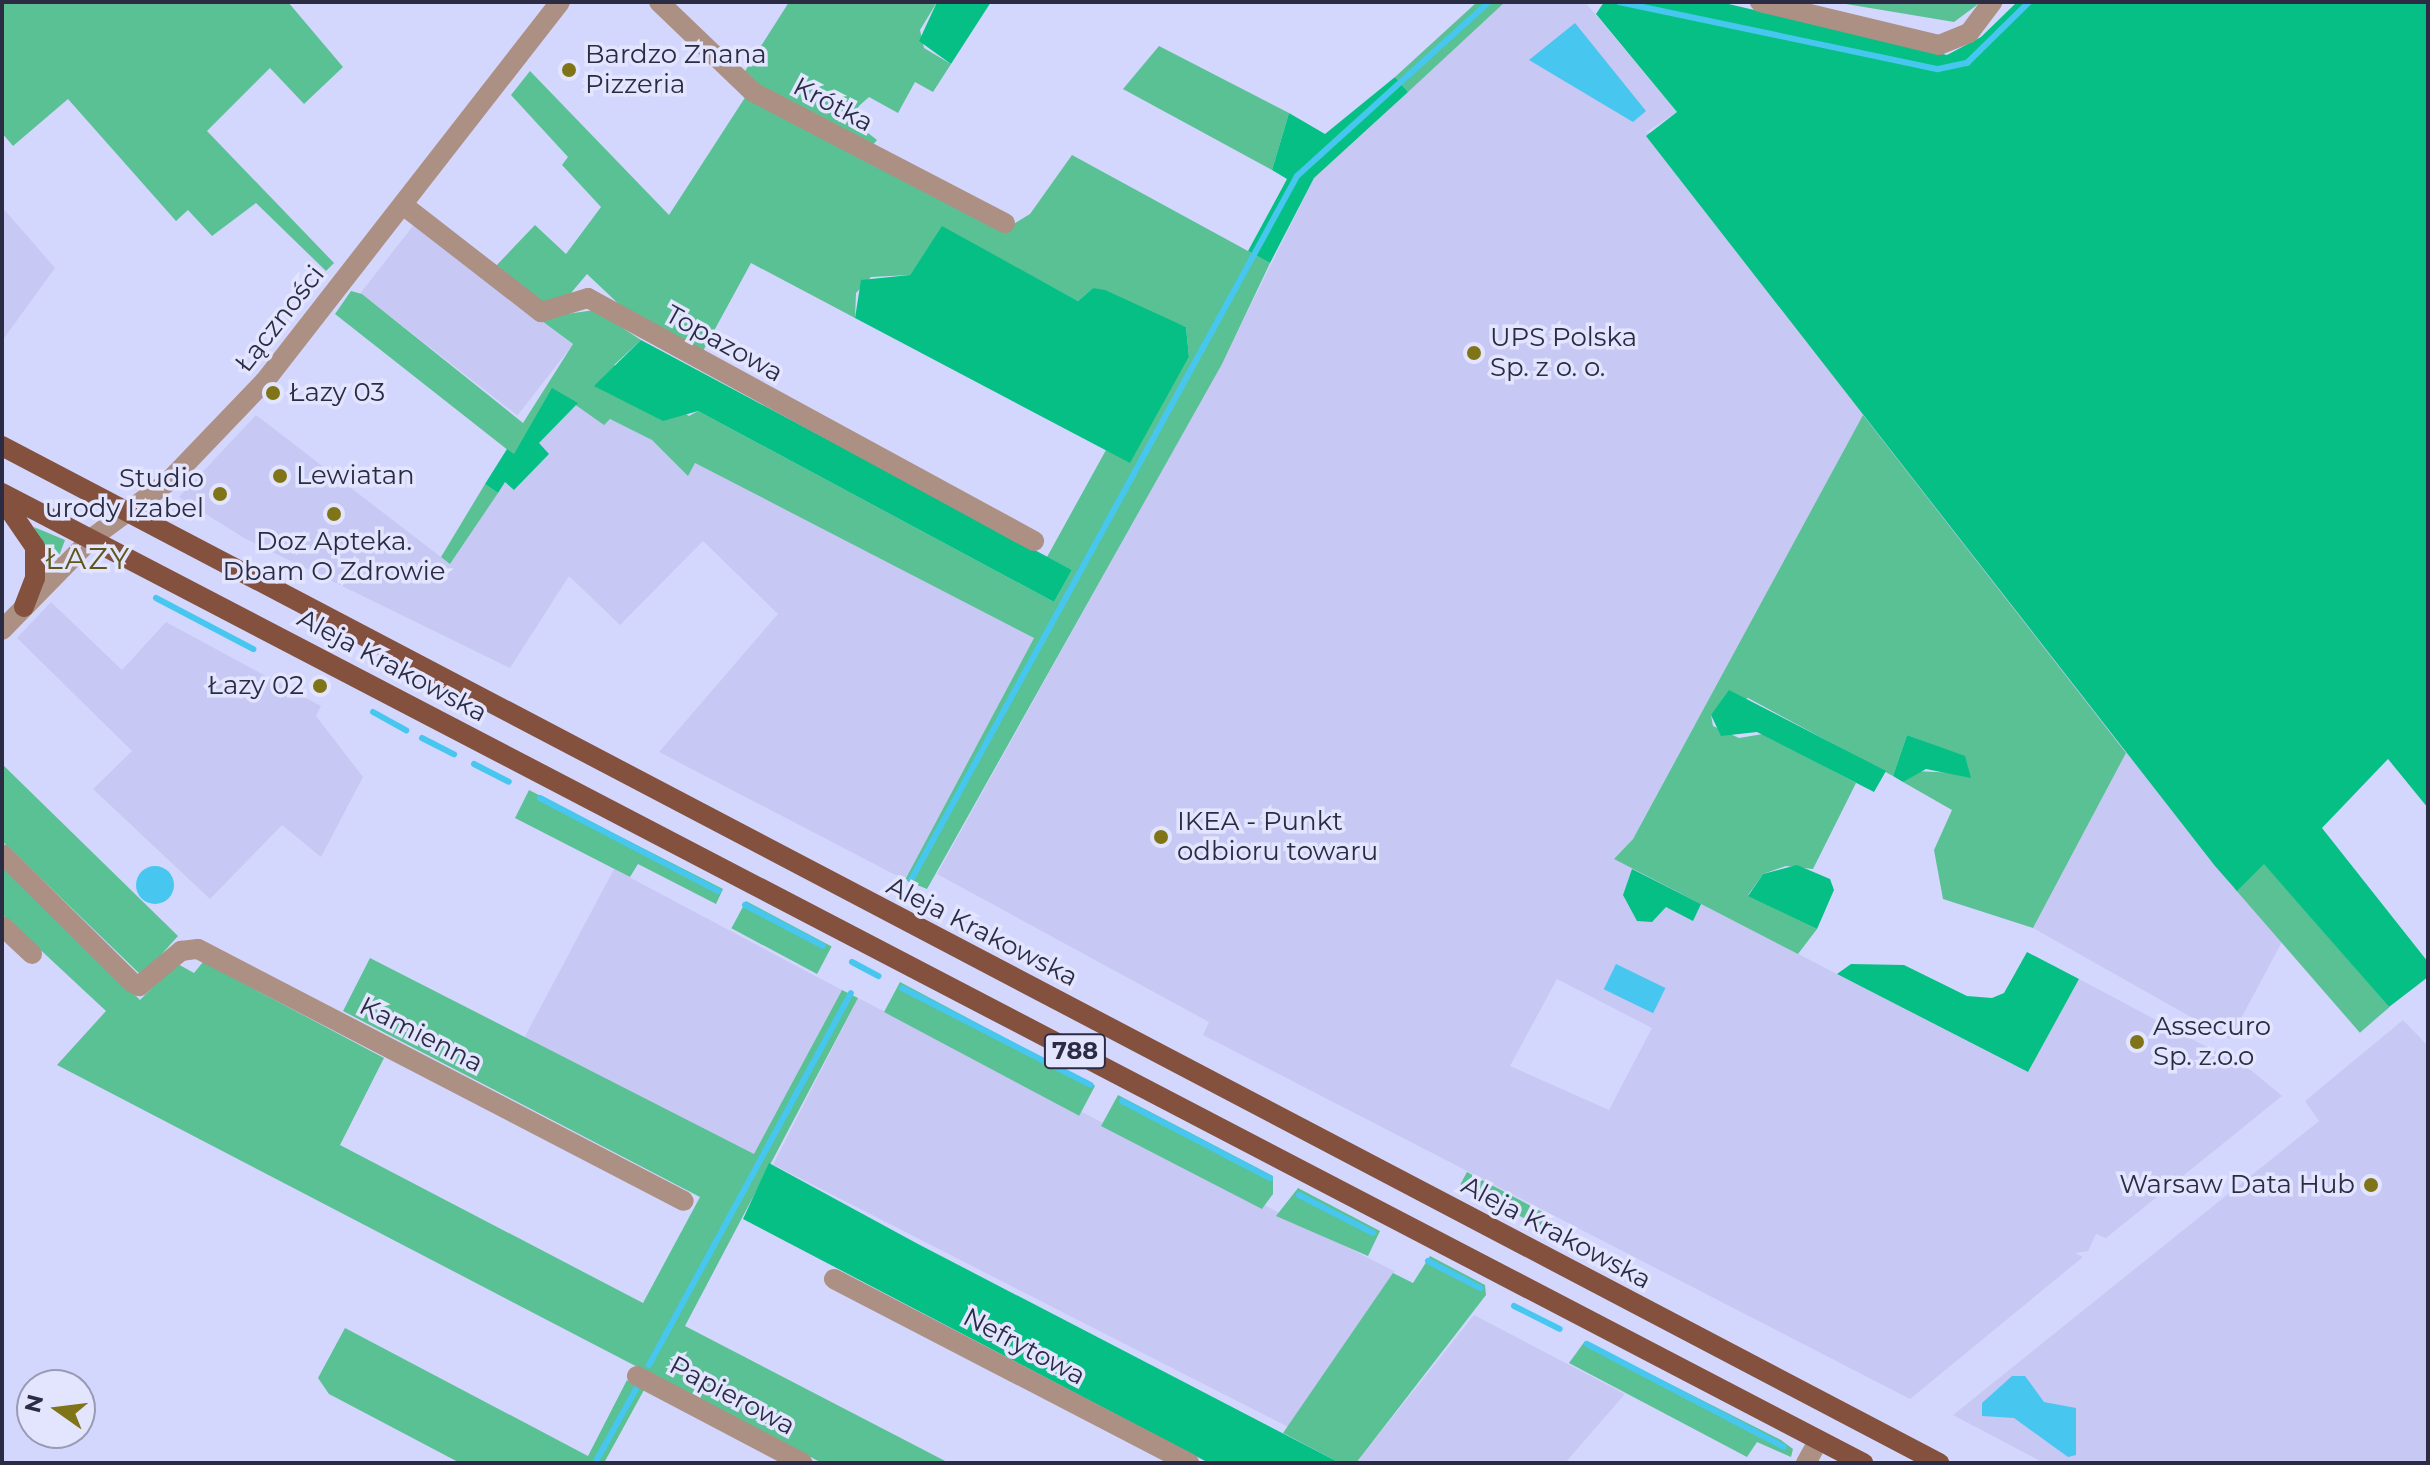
<!DOCTYPE html>
<meta charset="utf-8">
<style>
body{margin:0}
#map{position:relative;width:2430px;height:1465px;overflow:hidden;background:#d4d7fd;font-family:Montserrat,sans-serif}
div>[style]{position:absolute}
[style*='--x']{left:calc(var(--x)*1px);top:calc(var(--y)*1px);width:calc(var(--w)*1px);rotate:calc(var(--a)*1deg)}
.built>*{inset:0;background:#c7c8f3;transform-origin:0 0}
.green>*{inset:0;background:#5ac194;transform-origin:0 0}
.forest>*{inset:0;background:#06bf85}
.water>*{inset:0;background:#47c7ef;transform-origin:0 0}
.round{border-radius:50%}
.stream>*{height:6px;margin:-3px;padding:0 3px;transform-origin:3px;border-radius:3px;background:#47c7ef}
.minor>*{height:20px;margin:-10px;padding:0 10px;transform-origin:10px;border-radius:10px;background:#ad9084}
.major>*{height:20px;margin:-10px;padding:0 10px;transform-origin:10px;border-radius:10px;background:#83513d}
.dots>*{width:22px;height:22px;translate:-50% -50%;box-sizing:border-box;border:4px solid #e3e5ff;border-radius:50%}
span{translate:-50% -50%;white-space:nowrap;text-align:center;line-height:1.15;-webkit-text-stroke:7px #e3e5ff;paint-order:stroke}
.shield-label span{padding:2px 6px;background:#e3e5ff;border:2px solid;border-radius:6px;-webkit-text-stroke-width:0}
.shield-label{font-size:24px;color:#2b2c44;font-weight:700}
.poi-label{font-size:26px;color:#2b2c44}
.left{translate:0 -50%;text-align:left}
.right{translate:-100% -50%;text-align:right}
.street-label{font-size:26px;color:#2b2c44}
.quarter-label{font-size:30px;color:#5f581c;letter-spacing:2px}
.frame{position:absolute;inset:0;border:4px solid #2b2c44;pointer-events:none}
.north{position:absolute;left:16px;top:1369px;width:80px;height:80px;box-sizing:border-box;background:#e3e5ff;border:2px solid #999bb4;border-radius:50%;rotate:284deg;font-size:22px;font-weight:700;line-height:32px;text-align:center;color:#2b2c44}
.north::after{content:'';display:block;margin:auto;width:28px;height:36px;background:#7f7518;clip-path:polygon(50% 0,100% 100%,50% 72%,0 100%)}
</style>
<div id="map">
<div class="built">
<div style="clip-path:polygon(evenodd,1505px 2px,1585px 2px,1677px 112px,1645px 133px,2428px 2px,2238px 891px,2283px 940px,2230px 1039px,2033px 928px,2126px 753px,1863px 415px,1633px 839px,1614px 859px,2027px 1072px,2079px 979px,2252px 1071px,2282px 1096px,2106px 1238px,2096px 1234px,2088px 1251px,2075px 1253px,2083px 1257px,1910px 1399px,1203px 1035px,1209px 1022px,937px 874px,1222px 363px,1314px 178px,1505px 2px,1557px 979px,1652px 1028px,1609px 1110px,1510px 1066px,1557px 979px)"></div>
<div style="clip-path:polygon(2px 207px,55px 268px,2px 341px)"></div>
<div style="left:416px;top:222px;width:199px;height:90px;rotate:38deg"></div>
<div style="clip-path:polygon(578px 403px,604px 424px,610px 419px,652px 440px,688px 475px,695px 463px,1034px 638px,905px 880px,659px 752px,778px 614px,703px 541px,620px 625px,569px 576px,510px 668px,244px 538px,179px 497px,256px 415px,450px 564px,505px 482px,514px 490px,549px 454px,538px 443px)"></div>
<div style="clip-path:polygon(51px 602px,122px 670px,166px 622px,321px 706px,316px 716px,363px 777px,321px 857px,282px 825px,210px 899px,93px 789px,132px 751px,17px 638px)"></div>
<div style="left:614px;top:869px;width:258px;height:191px;rotate:28deg"></div>
<div style="left:858px;top:998px;width:602px;height:187px;rotate:27deg"></div>
<div style="clip-path:polygon(2403px 1020px,2428px 1046px,2428px 1463px,2044px 1463px,1953px 1415px,2319px 1121px,2305px 1101px)"></div>
<div style="clip-path:polygon(1474px 1315px,1625px 1394px,1565px 1463px,1356px 1463px)"></div>
</div>
<div class="green">
<div style="clip-path:polygon(2px 2px,288px 2px,343px 67px,304px 104px,270px 68px,207px 131px,334px 263px,326px 271px,256px 203px,212px 236px,188px 210px,176px 221px,68px 99px,13px 146px,2px 133px)"></div>
<div style="clip-path:polygon(789px 2px,937px 2px,920px 30px,924px 48px,951px 64px,933px 92px,915px 82px,898px 113px,869px 97px,860px 105px,849px 118px,877px 140px,872px 146px,742px 76px)"></div>
<div style="clip-path:polygon(1477px 2px,1505px 2px,1408px 92px,1395px 77px)"></div>
<div style="clip-path:polygon(1834px 2px,1981px 2px,1954px 22px)"></div>
<div style="clip-path:polygon(1159px 46px,1289px 113px,1272px 170px,1123px 89px)"></div>
<div style="clip-path:polygon(530px 71px,669px 215px,746px 96px,1002px 231px,1030px 214px,1072px 155px,1270px 263px,1222px 364px,927px 889px,905px 880px,1034px 638px,695px 463px,688px 476px,652px 440px,610px 419px,604px 425px,553px 389px,514px 455px,335px 314px,351px 291px,362px 294px,523px 423px,573px 344px,538px 318px,595px 310px,641px 340px,614px 365px,689px 416px,698px 411px,1054px 602px,1072px 570px,1047px 557px,1106px 450px,1130px 462px,1189px 357px,1186px 327px,1093px 288px,1078px 301px,942px 227px,910px 275px,871px 277px,856px 293px,855px 318px,751px 263px,703px 351px,625px 310px,587px 274px,565px 300px,543px 303px,495px 267px,535px 225px,566px 254px,601px 207px,562px 165px,568px 157px,511px 95px)"></div>
<div style="clip-path:polygon(1863px 415px,2126px 753px,2033px 928px,1943px 899px,1934px 850px,1952px 810px,1903px 782px,1915px 771px,1958px 773px,1944px 749px,1907px 735px,1893px 776px,1748px 698px,1711px 715px,1713px 726px,1739px 738px,1763px 734px,1856px 783px,1813px 869px,1786px 866px,1763px 874px,1748px 895px,1817px 929px,1798px 954px,1614px 859px,1633px 839px)"></div>
<div style="clip-path:polygon(485px 484px,498px 493px,450px 564px,441px 557px)"></div>
<div style="clip-path:polygon(34px 527px,65px 540px,58px 559px,42px 547px)"></div>
<div style="clip-path:polygon(2px 764px,178px 936px,142px 976px,2px 841px)"></div>
<div style="clip-path:polygon(529px 790px,723px 889px,716px 904px,638px 864px,630px 877px,515px 818px)"></div>
<div style="clip-path:polygon(2px 860px,140px 1000px,176px 963px,194px 973px,203px 962px,384px 1058px,340px 1145px,643px 1303px,700px 1197px,343px 1011px,370px 958px,754px 1154px,842px 990px,858px 998px,685px 1326px,949px 1463px,822px 1463px,57px 1065px,106px 1011px,2px 914px)"></div>
<div style="left:2264px;top:863px;width:191px;height:39px;rotate:49deg"></div>
<div style="left:746px;top:901px;width:97px;height:31px;rotate:28deg"></div>
<div style="left:900px;top:982px;width:221px;height:34px;rotate:28deg"></div>
<div style="clip-path:polygon(1118px 1095px,1273px 1176px,1273px 1194px,1262px 1209px,1101px 1126px)"></div>
<div style="left:1467px;top:1172px;width:95px;height:14px;rotate:28deg"></div>
<div style="clip-path:polygon(1298px 1188px,1380px 1231px,1368px 1256px,1276px 1216px)"></div>
<div style="clip-path:polygon(1430px 1256px,1485px 1285px,1486px 1295px,1356px 1463px,1340px 1463px,1283px 1433px,1393px 1273px,1413px 1283px)"></div>
<div style="clip-path:polygon(345px 1328px,588px 1456px,627px 1380px,644px 1390px,604px 1463px,460px 1463px,329px 1394px,318px 1378px)"></div>
<div style="clip-path:polygon(1585px 1341px,1781px 1440px,1793px 1449px,1791px 1457px,1757px 1442px,1747px 1457px,1569px 1363px)"></div>
</div>
<div class="forest">
<div style="clip-path:polygon(937px 2px,991px 2px,951px 64px,919px 41px)"></div>
<div style="clip-path:polygon(1604px 2px,1720px 2px,1947px 55px,1981px 37px,2017px 2px,2428px 2px,2428px 808px,2388px 759px,2322px 828px,2428px 962px,2428px 977px,2389px 1007px,2264px 864px,2237px 891px,2215px 866px,1646px 136px,1677px 112px,1596px 14px)"></div>
<div style="clip-path:polygon(1395px 77px,1408px 92px,1314px 178px,1270px 263px,1248px 251px,1287px 179px,1272px 170px,1289px 113px,1325px 134px)"></div>
<div style="clip-path:polygon(942px 226px,1078px 301px,1093px 288px,1105px 290px,1186px 327px,1189px 357px,1130px 463px,855px 318px,861px 280px,910px 275px)"></div>
<div style="clip-path:polygon(641px 340px,1072px 570px,1054px 602px,698px 411px,663px 421px,594px 386px)"></div>
<div style="clip-path:polygon(552px 388px,578px 403px,539px 443px,549px 454px,514px 490px,505px 482px,498px 493px,485px 484px,507px 449px,514px 454px)"></div>
<div style="clip-path:polygon(1729px 690px,1886px 771px,1874px 792px,1757px 732px,1721px 736px,1711px 715px)"></div>
<div style="clip-path:polygon(1907px 735px,1965px 756px,1971px 778px,1926px 769px,1903px 782px,1893px 776px)"></div>
<div style="clip-path:polygon(1797px 865px,1830px 879px,1834px 890px,1817px 929px,1748px 896px,1763px 874px)"></div>
<div style="clip-path:polygon(1632px 869px,1701px 904px,1693px 921px,1666px 907px,1652px 922px,1637px 921px,1623px 895px)"></div>
<div style="clip-path:polygon(2027px 952px,2079px 979px,2028px 1072px,1837px 974px,1851px 964px,1904px 965px,1967px 996px,1992px 998px,2004px 993px)"></div>
<div style="clip-path:polygon(769px 1163px,918px 1244px,1340px 1463px,1209px 1463px,743px 1219px)"></div>
</div>
<div class="water">
<div style="clip-path:polygon(1575px 23px,1646px 111px,1633px 122px,1529px 60px)"></div>
<div class="round" style="left:136px;top:866px;width:38px;height:38px"></div>
<div style="left:1616px;top:964px;width:55px;height:28px;rotate:26deg"></div>
<div style="clip-path:polygon(2012px 1376px,2025px 1376px,2044px 1402px,2076px 1408px,2076px 1455px,2068px 1457px,2014px 1418px,1982px 1416px,1982px 1403px)"></div>
</div>
<div class="stream">
<div style="--x:1619;--y:2;--w:326;--a:11.9"></div>
<div style="--x:1938;--y:69;--w:30;--a:-12"></div>
<div style="--x:1967;--y:63;--w:87;--a:-44.5"></div>
<div style="--x:156;--y:598;--w:110;--a:27.7"></div>
<div style="--x:373;--y:712;--w:38;--a:29"></div>
<div style="--x:422;--y:738;--w:36;--a:27"></div>
<div style="--x:474;--y:764;--w:39;--a:27"></div>
<div style="--x:540;--y:798;--w:201;--a:27.6"></div>
<div style="--x:911;--y:880;--w:803;--a:-61.26"></div>
<div style="--x:1297;--y:176;--w:259;--a:-42.2"></div>
<div style="--x:745;--y:905;--w:88;--a:27.7"></div>
<div style="--x:852;--y:962;--w:30;--a:28"></div>
<div style="--x:902;--y:988;--w:212;--a:27.2"></div>
<div style="--x:1122;--y:1101;--w:167;--a:27.5"></div>
<div style="--x:1299;--y:1195;--w:83;--a:27.2"></div>
<div style="--x:1428;--y:1261;--w:59;--a:27.4"></div>
<div style="--x:1514;--y:1306;--w:51;--a:26.6"></div>
<div style="--x:1587;--y:1344;--w:222;--a:27.6"></div>
<div style="--x:649;--y:1365;--w:423;--a:-61.5"></div>
<div style="--x:595;--y:1463;--w:85;--a:-61"></div>
</div>
<div class="minor">
<div style="--x:659;--y:2;--w:130;--a:43.8"></div>
<div style="--x:753;--y:92;--w:284;--a:27.5"></div>
<div style="--x:1760;--y:2;--w:184;--a:13.5"></div>
<div style="--x:1939;--y:45;--w:32;--a:-22"></div>
<div style="--x:1969;--y:33;--w:39;--a:-53"></div>
<div style="--x:403;--y:205;--w:175;--a:37.8"></div>
<div style="--x:541;--y:312;--w:49;--a:-16.6"></div>
<div style="--x:588;--y:298;--w:508;--a:28.58"></div>
<div style="--x:2;--y:630;--w:129;--a:-45.6"></div>
<div style="--x:92;--y:538;--w:96;--a:-36.5"></div>
<div style="--x:169;--y:481;--w:139;--a:-46.2"></div>
<div style="--x:265;--y:381;--w:480;--a:-52.1"></div>
<div style="--x:2;--y:854;--w:184;--a:44.6"></div>
<div style="--x:133;--y:983;--w:7;--a:27"></div>
<div style="--x:139;--y:986;--w:55;--a:-39.8"></div>
<div style="--x:181;--y:951;--w:17;--a:-7"></div>
<div style="--x:198;--y:949;--w:547;--a:27.41"></div>
<div style="--x:2;--y:926;--w:41;--a:43"></div>
<div style="--x:834;--y:1279;--w:400;--a:27.4"></div>
<div style="--x:637;--y:1376;--w:187;--a:27.7"></div>
<div style="--x:1806;--y:1463;--w:26;--a:-61"></div>
</div>
<div class="major">
<div style="--x:2;--y:446;--w:2188;--a:27.7"></div>
<div style="--x:2;--y:493;--w:2099;--a:27.53"></div>
<div style="--x:2;--y:499;--w:58;--a:55.5"></div>
<div style="--x:35;--y:547;--w:31;--a:90"></div>
<div style="--x:35;--y:578;--w:31;--a:111"></div>
</div>
<div class="dots">
<div style="left:569px;top:70px;background:#7f7518"></div>
<div style="left:1474px;top:353px;background:#7f7518"></div>
<div style="left:273px;top:393px;background:#7f7518"></div>
<div style="left:280px;top:476px;background:#7f7518"></div>
<div style="left:220px;top:494px;background:#7f7518"></div>
<div style="left:334px;top:514px;background:#7f7518"></div>
<div style="left:320px;top:686px;background:#7f7518"></div>
<div style="left:1161px;top:837px;background:#7f7518"></div>
<div style="left:2137px;top:1042px;background:#7f7518"></div>
<div style="left:2371px;top:1185px;background:#7f7518"></div>
</div>
<div class="shield-label">
<span style="left:1075px;top:1051px">788</span>
</div>
<div class="poi-label">
<span class="left" style="left:585px;top:70px">Bardzo Znana<br>Pizzeria</span>
<span class="left" style="left:1490px;top:353px">UPS Polska<br>Sp. z o. o.</span>
<span class="left" style="left:289px;top:393px">Łazy 03</span>
<span class="left" style="left:296px;top:476px">Lewiatan</span>
<span class="right" style="left:204px;top:494px">Studio<br>urody Izabel</span>
<span style="left:334px;top:557px">Doz Apteka.<br>Dbam O Zdrowie</span>
<span class="right" style="left:304px;top:686px">Łazy 02</span>
<span class="left" style="left:1177px;top:837px">IKEA - Punkt<br>odbioru towaru</span>
<span class="left" style="left:2153px;top:1042px">Assecuro<br>Sp. z.o.o</span>
<span class="right" style="left:2355px;top:1185px">Warsaw Data Hub</span>
</div>
<div class="street-label">
<span style="left:833px;top:105px;rotate:28deg">Krótka</span>
<span style="left:280px;top:319px;rotate:-52deg">Łączności</span>
<span style="left:724px;top:344px;rotate:29deg">Topazowa</span>
<span style="left:392px;top:666px;rotate:28deg">Aleja Krakowska</span>
<span style="left:982px;top:932px;rotate:27deg">Aleja Krakowska</span>
<span style="left:421px;top:1035px;rotate:27deg">Kamienna</span>
<span style="left:1556px;top:1233px;rotate:28deg">Aleja Krakowska</span>
<span style="left:1024px;top:1347px;rotate:28deg">Nefrytowa</span>
<span style="left:732px;top:1396px;rotate:28deg">Papierowa</span>
</div>
<div class="quarter-label">
<span style="left:88px;top:559px">ŁAZY</span>
</div>
<div class="frame"></div>
<div class="north">N</div>
</div>
